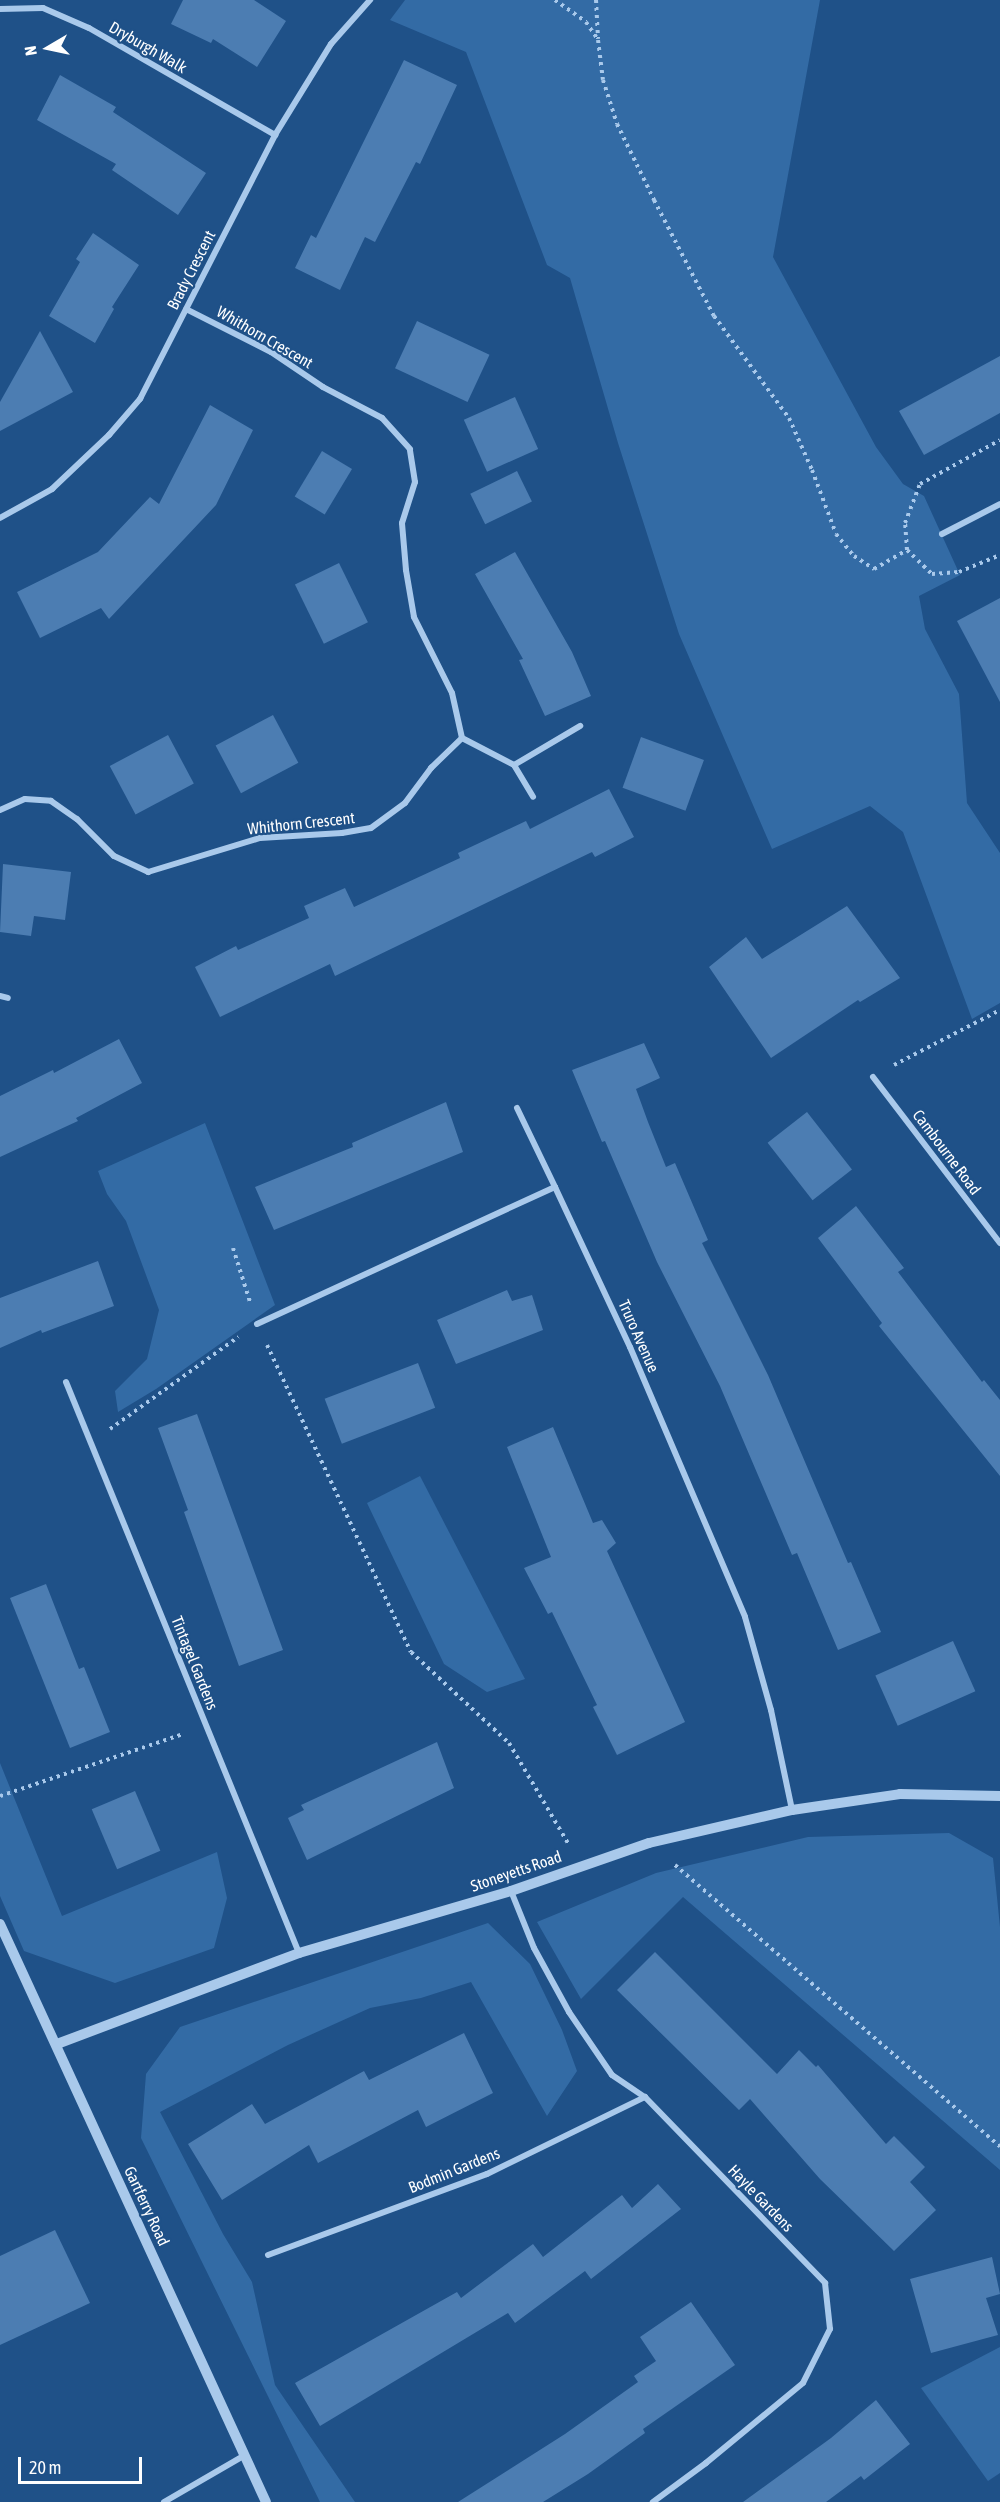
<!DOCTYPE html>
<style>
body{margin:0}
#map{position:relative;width:1000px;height:2502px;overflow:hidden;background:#1f5188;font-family:"Asap Condensed",sans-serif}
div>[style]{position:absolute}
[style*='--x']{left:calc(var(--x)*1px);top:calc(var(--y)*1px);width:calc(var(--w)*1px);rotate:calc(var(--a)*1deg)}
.green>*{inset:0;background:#336ba5}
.building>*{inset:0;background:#4c7db2;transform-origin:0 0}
.path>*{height:4px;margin-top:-2px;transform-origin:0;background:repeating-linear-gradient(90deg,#a9c9eb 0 3px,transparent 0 7.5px)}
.minor>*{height:6px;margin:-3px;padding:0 3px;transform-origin:3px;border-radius:3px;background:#a9c9eb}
.tertiary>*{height:10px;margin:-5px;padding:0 5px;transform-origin:5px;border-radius:5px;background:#a9c9eb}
span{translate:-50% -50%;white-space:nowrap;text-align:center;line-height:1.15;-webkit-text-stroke:4.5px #1f5188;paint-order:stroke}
.street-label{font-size:16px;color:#fff}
.north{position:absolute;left:18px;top:18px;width:60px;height:60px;-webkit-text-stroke:4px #1f5188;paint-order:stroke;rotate:261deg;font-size:16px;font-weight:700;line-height:24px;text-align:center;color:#fff}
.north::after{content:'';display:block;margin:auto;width:21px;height:27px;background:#fff;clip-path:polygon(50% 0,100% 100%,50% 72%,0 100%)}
.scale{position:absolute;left:18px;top:2457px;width:124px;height:27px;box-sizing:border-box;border:3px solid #fff;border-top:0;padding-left:8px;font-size:18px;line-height:21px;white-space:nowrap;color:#fff;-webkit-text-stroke:4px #1f5188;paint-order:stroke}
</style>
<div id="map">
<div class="green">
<div style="clip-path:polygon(405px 0,820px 0,773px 257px,876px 447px,903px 484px,924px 496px,960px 575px,919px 596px,925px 629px,959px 694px,967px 803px,1000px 853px,1000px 1003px,972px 1019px,903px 832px,870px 806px,772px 849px,679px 634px,618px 443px,570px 278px,547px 265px,466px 52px,390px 20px)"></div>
<div style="clip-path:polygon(205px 1123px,275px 1305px,156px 1389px,118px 1412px,115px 1391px,147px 1359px,159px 1310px,126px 1221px,107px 1194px,98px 1171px)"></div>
<div style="clip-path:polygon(420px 1476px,525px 1679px,487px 1692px,444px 1664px,367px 1503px)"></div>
<div style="clip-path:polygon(0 1763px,62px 1916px,217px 1852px,227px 1898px,214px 1948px,115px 1983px,24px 1951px,0 1896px)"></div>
<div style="clip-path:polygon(949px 1833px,993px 1858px,1000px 1927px,1000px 2170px,683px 1897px,581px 1999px,537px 1922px,656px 1873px,808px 1837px)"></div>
<div style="clip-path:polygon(488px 1923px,530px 1964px,562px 2030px,577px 2071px,547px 2116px,471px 1982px,421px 1998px,370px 2008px,288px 2045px,160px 2112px,223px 2234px,252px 2282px,275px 2385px,355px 2502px,320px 2502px,141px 2138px,146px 2074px,180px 2027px)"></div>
<div style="clip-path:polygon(1000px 2347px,1000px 2473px,988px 2481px,921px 2388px)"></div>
</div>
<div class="building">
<div style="clip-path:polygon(183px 0,254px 0,286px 21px,257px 67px,213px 39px,211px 43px,171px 24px)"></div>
<div style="clip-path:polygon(404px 60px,457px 85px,420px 164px,416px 162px,375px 242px,365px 237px,340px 290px,295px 268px,311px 235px,316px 238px)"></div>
<div style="clip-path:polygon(60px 75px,116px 107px,113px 112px,206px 173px,178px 215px,112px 170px,116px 164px,37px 120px)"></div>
<div style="clip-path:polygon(93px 233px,139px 265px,112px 307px,114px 309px,95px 343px,49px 316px,80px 262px,76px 259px)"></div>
<div style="left:417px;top:321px;width:80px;height:52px;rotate:25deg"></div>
<div style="clip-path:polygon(40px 331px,73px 392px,0 431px,0 402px)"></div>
<div style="clip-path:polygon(1000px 356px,1000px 413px,924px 455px,899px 411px)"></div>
<div style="left:515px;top:397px;width:57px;height:56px;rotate:66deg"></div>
<div style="clip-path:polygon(210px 405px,253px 430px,216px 505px,109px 619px,101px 608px,40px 638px,17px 592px,98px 552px,150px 497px,159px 504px)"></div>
<div style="left:322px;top:451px;width:35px;height:53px;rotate:31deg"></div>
<div style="left:517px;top:471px;width:34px;height:52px;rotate:64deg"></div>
<div style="clip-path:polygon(515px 552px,572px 652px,591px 696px,545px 716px,519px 660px,523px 659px,475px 574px)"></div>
<div style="left:339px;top:563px;width:66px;height:49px;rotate:64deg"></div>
<div style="clip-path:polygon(1000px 598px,1000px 702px,957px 621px)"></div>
<div style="left:273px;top:715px;width:54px;height:65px;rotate:62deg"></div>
<div style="left:168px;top:735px;width:55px;height:66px;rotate:62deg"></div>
<div style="left:641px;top:737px;width:67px;height:54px;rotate:20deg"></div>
<div style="clip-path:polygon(609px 789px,634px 837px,595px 857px,592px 852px,335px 976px,330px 964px,220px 1017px,195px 967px,236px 946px,238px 950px,309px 918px,304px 906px,345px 888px,354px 907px,460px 858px,458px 853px,526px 821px,530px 829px)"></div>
<div style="clip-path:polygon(3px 864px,71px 872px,65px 920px,34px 916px,31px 936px,0 932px)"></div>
<div style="clip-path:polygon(847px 906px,900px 978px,860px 1002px,858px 1000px,771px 1058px,709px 967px,746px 937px,762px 959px)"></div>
<div style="clip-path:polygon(119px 1039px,142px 1083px,76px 1118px,78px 1121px,0 1157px,0 1096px,53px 1070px,54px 1073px)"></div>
<div style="clip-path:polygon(644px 1043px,660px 1078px,636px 1089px,648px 1122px,666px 1167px,675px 1163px,708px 1240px,702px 1243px,768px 1375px,848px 1563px,851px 1562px,881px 1632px,838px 1650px,797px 1553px,792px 1555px,720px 1386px,657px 1262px,605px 1141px,602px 1142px,572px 1070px)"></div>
<div style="clip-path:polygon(446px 1102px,463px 1152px,274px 1230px,255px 1187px,353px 1147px,352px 1143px)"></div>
<div style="left:807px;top:1112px;width:73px;height:50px;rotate:52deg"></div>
<div style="clip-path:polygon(856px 1206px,904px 1268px,898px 1272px,982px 1382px,984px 1380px,1000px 1400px,1000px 1476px,879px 1326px,882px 1323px,818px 1238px)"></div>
<div style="clip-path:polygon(98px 1261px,114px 1306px,42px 1333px,41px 1330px,0 1348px,0 1298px)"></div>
<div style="clip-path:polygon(507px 1290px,512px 1301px,532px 1295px,543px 1330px,456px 1364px,437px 1320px)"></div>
<div style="left:418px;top:1363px;width:48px;height:100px;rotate:69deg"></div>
<div style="clip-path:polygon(197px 1414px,283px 1650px,239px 1666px,184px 1512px,188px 1510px,158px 1428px)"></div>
<div style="clip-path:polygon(553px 1427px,593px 1523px,602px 1520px,616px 1543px,607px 1551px,685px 1722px,617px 1755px,593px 1707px,597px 1705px,552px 1612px,548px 1614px,524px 1568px,551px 1557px,507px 1447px)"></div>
<div style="clip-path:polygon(46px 1584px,79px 1669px,84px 1667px,110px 1732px,70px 1748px,10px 1598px)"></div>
<div style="left:953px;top:1641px;width:55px;height:85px;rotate:66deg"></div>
<div style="clip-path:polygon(437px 1742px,454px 1788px,307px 1860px,288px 1818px,304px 1810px,301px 1805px)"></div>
<div style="left:135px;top:1791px;width:65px;height:47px;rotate:67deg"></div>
<div style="clip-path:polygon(655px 1952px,777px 2074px,799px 2050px,816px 2067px,818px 2065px,886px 2144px,894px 2136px,925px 2167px,910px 2182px,936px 2210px,894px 2251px,820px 2179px,750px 2099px,739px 2110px,617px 1990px)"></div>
<div style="clip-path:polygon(464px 2033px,493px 2093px,426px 2127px,418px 2110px,318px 2163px,309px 2145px,222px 2200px,188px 2144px,252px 2104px,265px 2124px,364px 2071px,369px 2080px)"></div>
<div style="clip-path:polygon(658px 2184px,681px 2209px,591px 2279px,585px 2271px,515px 2323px,508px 2313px,320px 2426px,295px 2383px,457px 2292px,461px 2298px,533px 2244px,543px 2257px,622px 2195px,632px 2208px)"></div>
<div style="clip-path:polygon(55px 2230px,90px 2303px,0 2345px,0 2256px)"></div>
<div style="clip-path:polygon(992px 2257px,1000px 2294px,986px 2298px,998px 2335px,931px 2353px,910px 2279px)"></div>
<div style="clip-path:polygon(691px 2302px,735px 2365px,643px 2429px,645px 2433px,588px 2474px,543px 2502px,458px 2502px,565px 2434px,638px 2382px,634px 2376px,656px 2361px,640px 2337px)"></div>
<div style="clip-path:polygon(876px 2400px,910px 2444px,864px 2480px,861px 2476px,826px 2502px,743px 2502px,831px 2438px)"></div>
</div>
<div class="path">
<div style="--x:555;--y:0;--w:38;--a:35"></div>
<div style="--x:586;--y:22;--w:22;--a:56"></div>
<div style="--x:598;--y:40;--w:40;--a:82.9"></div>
<div style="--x:603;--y:80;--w:46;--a:72.3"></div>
<div style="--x:617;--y:124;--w:85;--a:64"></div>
<div style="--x:654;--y:200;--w:131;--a:62.7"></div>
<div style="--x:714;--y:316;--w:127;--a:53.7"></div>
<div style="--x:789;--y:418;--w:57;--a:66.1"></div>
<div style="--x:812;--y:470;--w:68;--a:69.4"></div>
<div style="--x:836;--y:534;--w:28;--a:51"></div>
<div style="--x:854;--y:556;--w:24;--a:33"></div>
<div style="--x:874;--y:569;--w:38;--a:-30"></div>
<div style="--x:907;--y:550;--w:27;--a:-94"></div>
<div style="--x:905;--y:523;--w:42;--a:-69"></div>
<div style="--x:920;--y:484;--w:91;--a:-28.8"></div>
<div style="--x:596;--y:0;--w:39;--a:87"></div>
<div style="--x:907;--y:550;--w:35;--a:44"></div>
<div style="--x:932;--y:574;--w:27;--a:-4"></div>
<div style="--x:959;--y:572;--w:44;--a:-22.5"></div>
<div style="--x:894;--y:1065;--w:119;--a:-27.4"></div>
<div style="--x:233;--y:1248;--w:57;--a:72.5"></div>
<div style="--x:267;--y:1345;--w:339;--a:64.9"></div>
<div style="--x:411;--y:1652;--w:134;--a:42.9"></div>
<div style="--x:509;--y:1743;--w:116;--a:59.5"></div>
<div style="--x:110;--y:1429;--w:158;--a:-35.7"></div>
<div style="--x:0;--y:1796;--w:193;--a:-18.7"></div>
<div style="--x:675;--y:1865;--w:430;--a:40.9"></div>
</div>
<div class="minor">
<div style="--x:0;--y:9;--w:43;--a:-1.3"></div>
<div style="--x:43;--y:8;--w:50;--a:23.5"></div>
<div style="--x:89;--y:28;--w:215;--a:29.9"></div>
<div style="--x:0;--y:518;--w:60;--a:-29.1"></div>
<div style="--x:52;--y:489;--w:79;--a:-43.5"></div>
<div style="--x:109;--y:435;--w:48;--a:-49.3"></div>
<div style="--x:140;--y:399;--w:297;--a:-62.9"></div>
<div style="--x:275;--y:135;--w:107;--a:-58.4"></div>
<div style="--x:331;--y:44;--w:59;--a:-48.4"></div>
<div style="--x:942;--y:534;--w:65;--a:-27.3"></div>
<div style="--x:462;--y:738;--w:59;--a:27.4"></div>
<div style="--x:514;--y:765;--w:77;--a:-30.6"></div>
<div style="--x:514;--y:765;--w:37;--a:59"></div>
<div style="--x:0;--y:810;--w:27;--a:-24"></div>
<div style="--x:25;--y:799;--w:26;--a:4"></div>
<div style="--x:51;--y:801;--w:32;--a:35"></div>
<div style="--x:77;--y:819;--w:52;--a:45"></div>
<div style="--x:114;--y:856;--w:38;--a:25"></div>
<div style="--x:148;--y:872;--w:117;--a:-16.9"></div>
<div style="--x:260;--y:838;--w:82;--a:-3.5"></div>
<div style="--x:342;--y:833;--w:29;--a:-10"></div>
<div style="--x:371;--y:828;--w:42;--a:-36.3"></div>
<div style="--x:405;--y:803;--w:44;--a:-53.4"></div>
<div style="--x:431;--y:768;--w:43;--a:-44.1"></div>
<div style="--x:462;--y:738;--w:46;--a:-102.5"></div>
<div style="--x:452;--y:693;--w:85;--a:-116.6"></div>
<div style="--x:414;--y:617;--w:48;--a:-99.7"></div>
<div style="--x:406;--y:570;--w:47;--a:-94.9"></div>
<div style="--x:402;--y:523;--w:43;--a:-72.4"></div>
<div style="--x:415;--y:482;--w:33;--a:-99"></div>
<div style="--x:410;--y:449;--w:42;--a:-132.1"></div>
<div style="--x:382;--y:418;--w:67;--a:-152.3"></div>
<div style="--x:323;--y:387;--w:63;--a:-146.1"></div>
<div style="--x:271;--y:352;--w:95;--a:-153.2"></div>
<div style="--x:0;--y:996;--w:8;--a:14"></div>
<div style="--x:873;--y:1077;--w:209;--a:52.6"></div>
<div style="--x:517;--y:1108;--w:88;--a:64.3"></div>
<div style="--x:257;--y:1324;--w:328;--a:-24.7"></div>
<div style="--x:555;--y:1187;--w:177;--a:64.9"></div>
<div style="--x:630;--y:1347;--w:293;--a:66.9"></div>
<div style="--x:745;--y:1617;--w:97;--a:74.4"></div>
<div style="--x:771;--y:1710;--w:102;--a:78.1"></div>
<div style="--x:66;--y:1382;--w:617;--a:67.8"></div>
<div style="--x:511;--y:1891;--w:61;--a:68"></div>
<div style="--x:534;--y:1948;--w:73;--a:61.3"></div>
<div style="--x:569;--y:2012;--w:76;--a:55.7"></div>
<div style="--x:612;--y:2075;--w:40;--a:34"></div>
<div style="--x:645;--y:2097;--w:259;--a:45.9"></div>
<div style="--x:825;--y:2283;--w:46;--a:83.8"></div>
<div style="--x:830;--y:2329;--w:60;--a:116.6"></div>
<div style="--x:803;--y:2383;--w:126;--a:140.5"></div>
<div style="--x:706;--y:2463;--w:66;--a:143.7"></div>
<div style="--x:268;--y:2255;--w:233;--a:-20.3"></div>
<div style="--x:487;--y:2174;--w:176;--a:-26"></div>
<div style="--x:164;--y:2502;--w:94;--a:-30.1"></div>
</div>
<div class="tertiary">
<div style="--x:0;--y:1924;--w:636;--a:65.29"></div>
<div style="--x:57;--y:2044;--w:259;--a:-20.6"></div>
<div style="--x:299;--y:1953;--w:221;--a:-16.3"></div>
<div style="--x:511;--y:1891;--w:146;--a:-19.2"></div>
<div style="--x:649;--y:1843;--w:147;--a:-13"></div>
<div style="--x:792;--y:1810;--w:109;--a:-8.4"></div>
<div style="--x:900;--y:1794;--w:100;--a:1.1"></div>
</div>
<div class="street-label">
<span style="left:148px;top:47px;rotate:30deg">Dryburgh Walk</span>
<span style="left:191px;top:270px;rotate:-63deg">Brady Crescent</span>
<span style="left:265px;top:337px;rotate:30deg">Whithorn Crescent</span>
<span style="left:301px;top:823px;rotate:-6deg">Whithorn Crescent</span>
<span style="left:947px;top:1152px;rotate:53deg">Cambourne Road</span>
<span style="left:639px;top:1336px;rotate:66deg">Truro Avenue</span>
<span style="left:195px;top:1663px;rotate:68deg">Tintagel Gardens</span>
<span style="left:516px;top:1871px;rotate:-19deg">Stoneyetts Road</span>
<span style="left:454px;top:2170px;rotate:-22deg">Bodmin Gardens</span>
<span style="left:761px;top:2198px;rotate:46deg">Hayle Gardens</span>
<span style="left:147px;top:2206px;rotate:65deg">Gartferry Road</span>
</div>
<div class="north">N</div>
<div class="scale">20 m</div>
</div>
